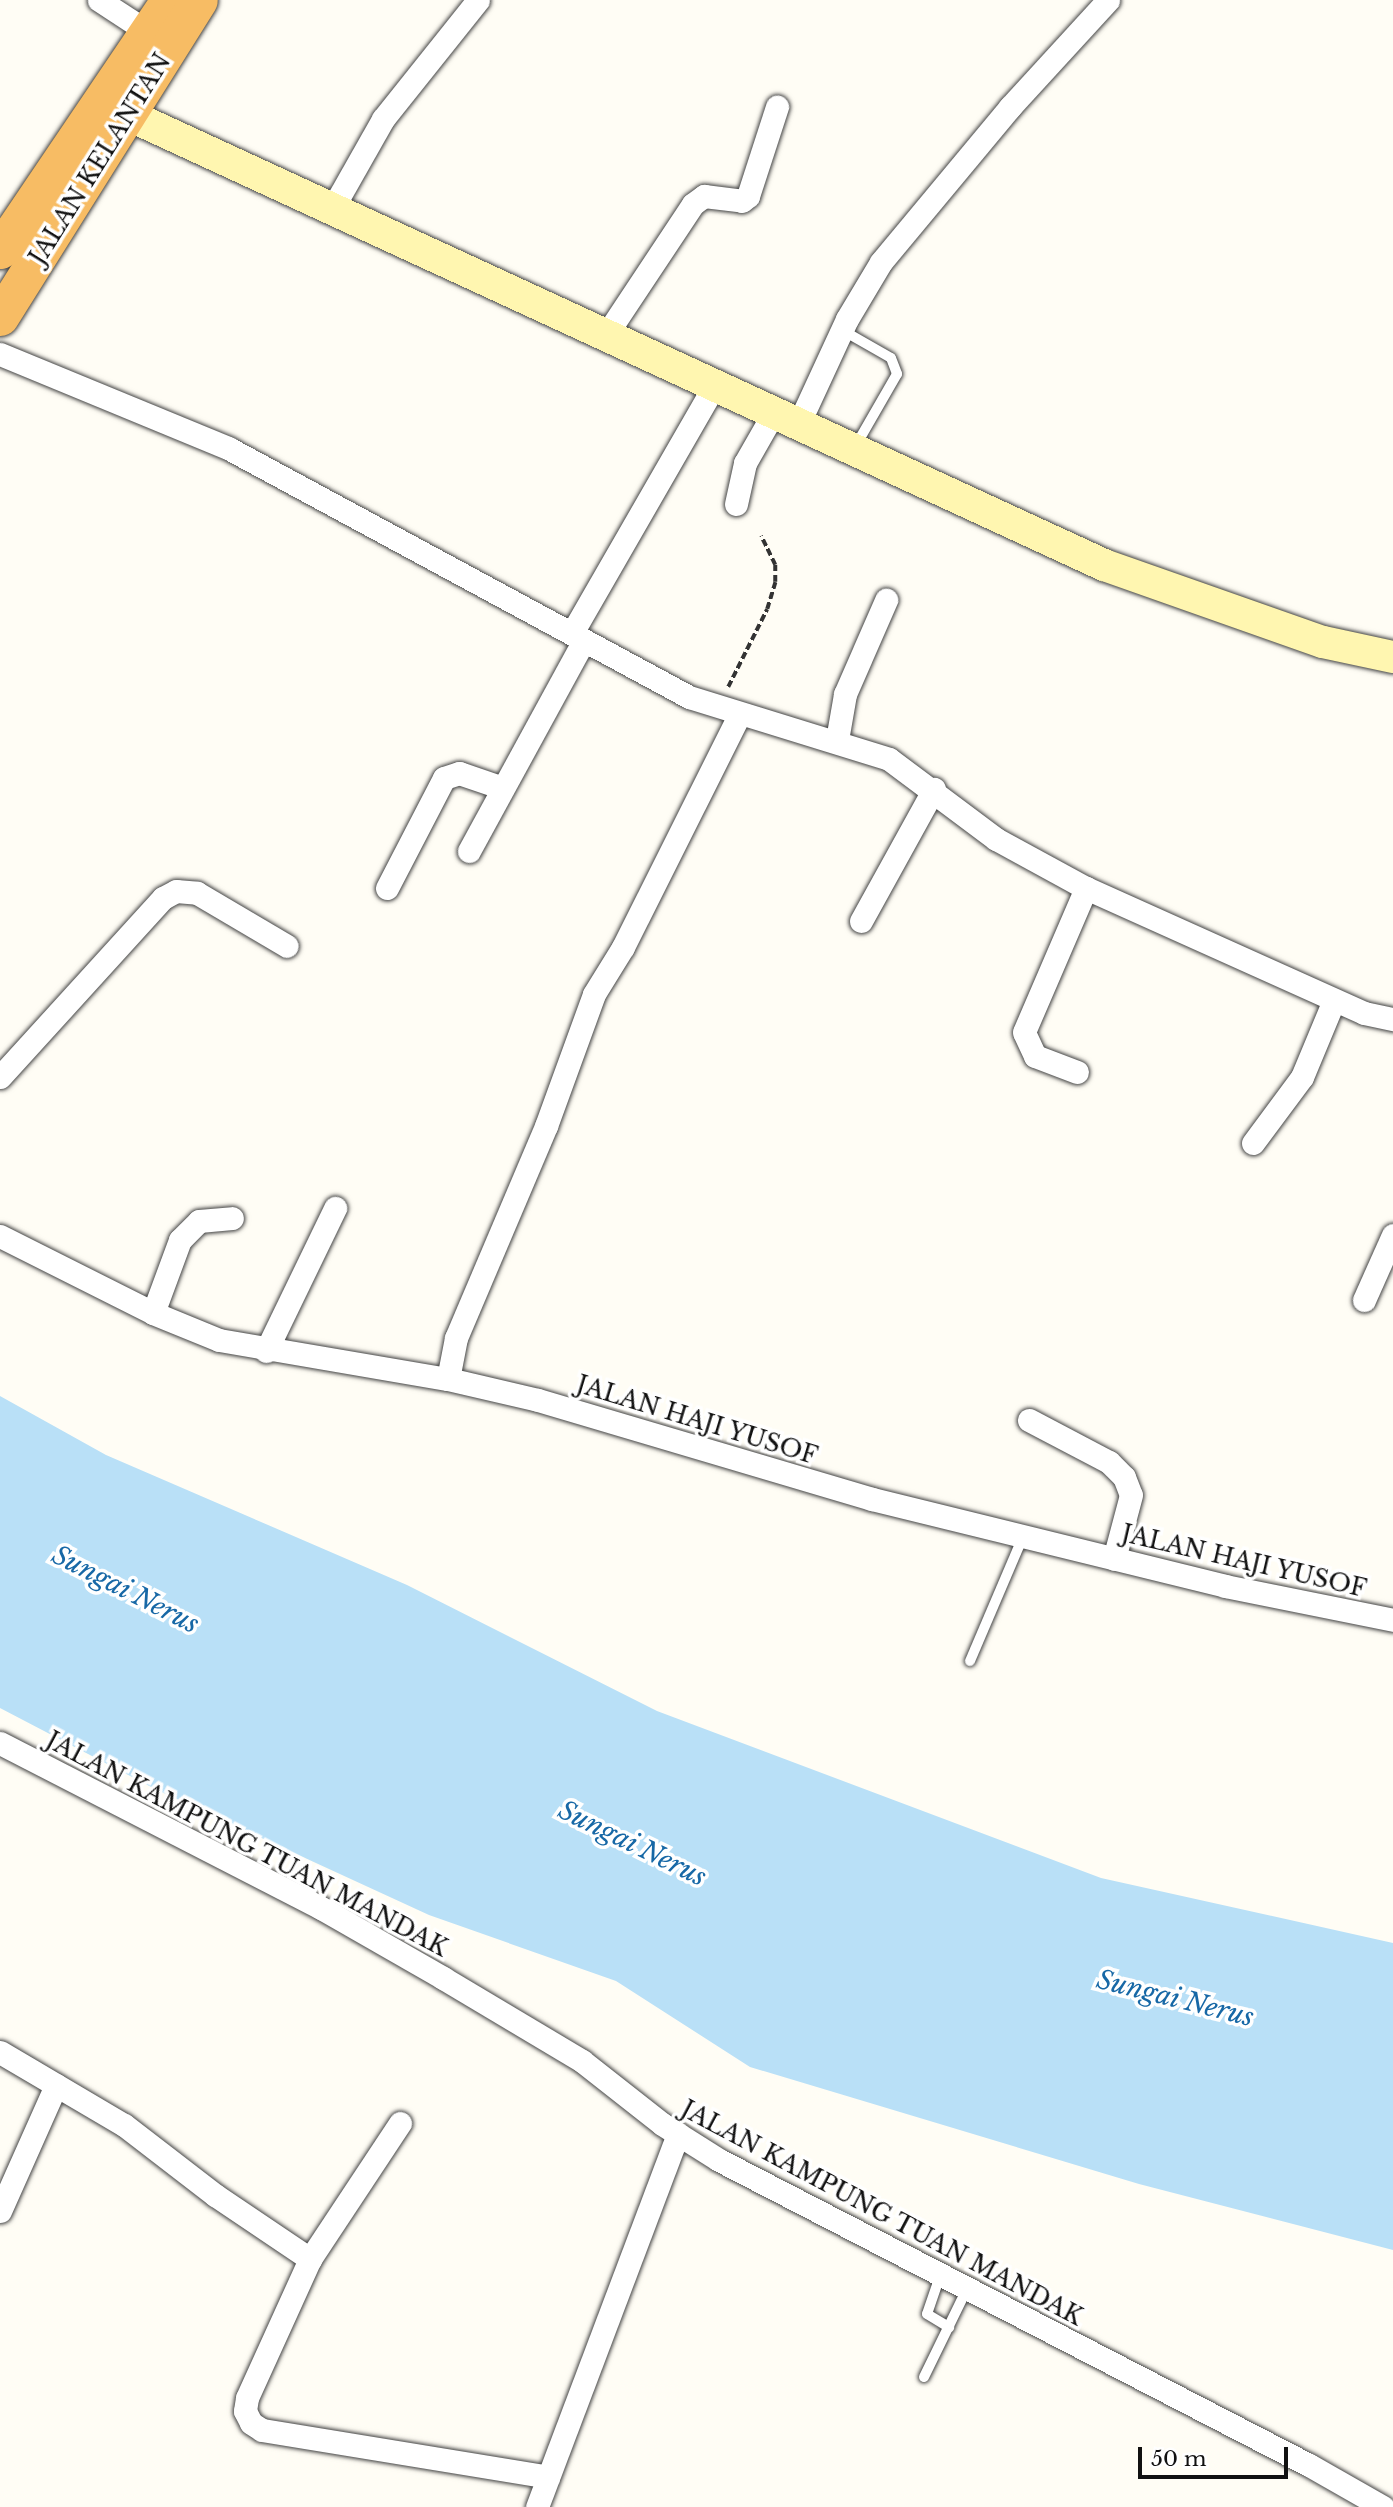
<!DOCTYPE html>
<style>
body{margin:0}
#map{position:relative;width:1393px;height:2507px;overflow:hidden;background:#fffdf5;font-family:"Libre Baskerville",serif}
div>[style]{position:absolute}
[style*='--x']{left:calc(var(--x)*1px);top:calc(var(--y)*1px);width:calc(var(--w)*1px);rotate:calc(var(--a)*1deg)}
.water>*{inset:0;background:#b9e0f7}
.path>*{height:3.5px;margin-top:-1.75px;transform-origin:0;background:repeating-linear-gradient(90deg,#333 0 7px,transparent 0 10.5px)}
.roads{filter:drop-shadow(0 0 2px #444) drop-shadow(0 0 2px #444)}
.service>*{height:10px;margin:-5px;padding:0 5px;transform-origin:5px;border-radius:5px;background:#fff}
.minor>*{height:23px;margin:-11.5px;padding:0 11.5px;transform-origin:11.5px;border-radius:11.5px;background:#fff}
.secondary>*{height:32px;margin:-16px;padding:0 16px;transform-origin:16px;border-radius:16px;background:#fff6b0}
.trunk>*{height:37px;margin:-18.5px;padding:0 18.5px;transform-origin:18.5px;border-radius:18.5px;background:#f7bc64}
span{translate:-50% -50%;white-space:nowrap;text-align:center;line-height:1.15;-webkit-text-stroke:7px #fff;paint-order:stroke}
.street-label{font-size:24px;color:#111}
.water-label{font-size:26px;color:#1768a6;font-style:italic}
.scale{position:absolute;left:1138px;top:2447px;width:150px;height:32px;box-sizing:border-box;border:4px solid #111;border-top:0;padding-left:9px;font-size:21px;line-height:24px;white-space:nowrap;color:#111;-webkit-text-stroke:5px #fff;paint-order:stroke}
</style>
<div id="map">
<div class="water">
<div style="clip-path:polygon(0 1396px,106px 1455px,407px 1585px,657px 1711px,1101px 1878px,1393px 1943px,1393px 2250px,1139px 2184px,750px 2067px,616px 1981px,429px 1915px,157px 1790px,0 1708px)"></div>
</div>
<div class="path">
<div style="--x:728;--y:687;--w:87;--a:-63.4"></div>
<div style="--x:767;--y:609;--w:28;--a:-73"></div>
<div style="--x:775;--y:582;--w:17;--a:-90"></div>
<div style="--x:775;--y:565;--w:32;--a:-116"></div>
</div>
<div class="roads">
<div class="service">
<div style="--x:842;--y:330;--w:56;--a:29.7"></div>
<div style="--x:891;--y:358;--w:17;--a:69"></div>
<div style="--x:897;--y:374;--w:84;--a:119.9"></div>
<div style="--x:970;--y:1661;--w:135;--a:-66.9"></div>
<div style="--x:940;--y:2276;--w:40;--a:108.9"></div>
<div style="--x:927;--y:2314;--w:26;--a:31"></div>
<div style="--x:924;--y:2377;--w:96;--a:-64"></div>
</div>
<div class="minor">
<div style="--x:99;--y:0;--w:59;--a:33.1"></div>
<div style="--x:331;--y:211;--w:106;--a:-60.5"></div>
<div style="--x:383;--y:119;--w:152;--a:-51.4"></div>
<div style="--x:606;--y:335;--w:157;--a:-56.4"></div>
<div style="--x:693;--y:204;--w:14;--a:-36"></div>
<div style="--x:704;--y:196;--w:38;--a:7"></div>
<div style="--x:742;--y:201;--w:8;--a:-40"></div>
<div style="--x:748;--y:196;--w:94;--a:-72"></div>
<div style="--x:0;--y:354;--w:247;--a:22.4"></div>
<div style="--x:228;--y:448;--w:524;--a:28.37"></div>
<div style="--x:689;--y:697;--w:209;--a:17.2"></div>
<div style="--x:889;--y:759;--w:134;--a:36.8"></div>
<div style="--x:996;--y:839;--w:102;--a:28.6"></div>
<div style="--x:1086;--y:888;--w:305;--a:24.2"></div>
<div style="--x:1364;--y:1013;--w:30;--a:12"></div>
<div style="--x:798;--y:425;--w:117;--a:-65.2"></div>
<div style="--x:847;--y:319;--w:66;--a:-59.2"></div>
<div style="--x:881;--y:262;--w:202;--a:-50.2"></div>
<div style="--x:1010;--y:107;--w:145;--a:-47.5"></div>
<div style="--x:736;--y:504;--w:42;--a:-77.6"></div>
<div style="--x:745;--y:463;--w:56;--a:-60.3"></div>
<div style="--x:572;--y:633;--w:285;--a:-60.1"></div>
<div style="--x:837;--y:740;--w:47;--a:-80.1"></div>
<div style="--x:845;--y:694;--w:103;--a:-66.4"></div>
<div style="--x:469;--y:851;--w:240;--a:-61.4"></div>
<div style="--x:387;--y:888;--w:124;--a:-62.6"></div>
<div style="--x:444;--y:778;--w:16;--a:-18"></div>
<div style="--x:459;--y:773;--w:46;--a:18.8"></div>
<div style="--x:861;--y:921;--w:151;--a:-61.1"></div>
<div style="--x:1077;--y:1072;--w:45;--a:-159.1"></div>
<div style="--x:1035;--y:1056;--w:26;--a:-115"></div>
<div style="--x:1024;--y:1032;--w:157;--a:-66.7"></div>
<div style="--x:0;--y:1077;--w:242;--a:-47.7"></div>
<div style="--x:163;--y:898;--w:15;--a:-28"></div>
<div style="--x:176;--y:891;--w:21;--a:5"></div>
<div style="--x:197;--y:893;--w:104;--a:30.5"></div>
<div style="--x:1253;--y:1143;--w:82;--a:-53.4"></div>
<div style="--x:1302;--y:1077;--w:83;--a:-67.4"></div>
<div style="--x:0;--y:1236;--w:171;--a:26.7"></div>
<div style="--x:153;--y:1313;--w:71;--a:22.2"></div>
<div style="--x:219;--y:1340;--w:232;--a:9.7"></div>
<div style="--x:448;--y:1379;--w:92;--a:13.1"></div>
<div style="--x:538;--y:1400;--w:348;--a:16.5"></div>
<div style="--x:872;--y:1499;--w:364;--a:13.8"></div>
<div style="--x:1225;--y:1586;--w:171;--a:11.4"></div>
<div style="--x:1364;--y:1300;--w:71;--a:-66"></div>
<div style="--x:153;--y:1313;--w:78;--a:-69.7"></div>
<div style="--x:180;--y:1240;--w:27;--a:-45"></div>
<div style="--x:199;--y:1221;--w:33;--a:-5"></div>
<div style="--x:266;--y:1351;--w:159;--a:-64.2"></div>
<div style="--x:448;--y:1379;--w:42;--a:-79"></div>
<div style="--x:456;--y:1338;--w:230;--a:-67"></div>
<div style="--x:546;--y:1126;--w:140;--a:-70"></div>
<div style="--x:594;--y:994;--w:55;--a:-58.3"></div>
<div style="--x:623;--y:947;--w:259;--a:-63.4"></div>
<div style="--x:1029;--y:1420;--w:90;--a:27.7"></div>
<div style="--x:1109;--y:1462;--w:21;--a:45"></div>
<div style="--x:1124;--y:1477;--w:19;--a:69"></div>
<div style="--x:1131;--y:1495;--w:66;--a:104.9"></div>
<div style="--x:0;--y:1743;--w:361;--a:27.2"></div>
<div style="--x:321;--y:1908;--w:141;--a:29.8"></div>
<div style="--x:443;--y:1978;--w:162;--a:30.8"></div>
<div style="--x:582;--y:2061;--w:102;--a:38.2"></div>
<div style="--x:662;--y:2124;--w:67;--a:32.3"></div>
<div style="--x:719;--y:2160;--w:664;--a:27.34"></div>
<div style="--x:1309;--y:2465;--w:85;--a:29.6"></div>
<div style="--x:0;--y:2052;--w:144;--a:30.5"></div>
<div style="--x:124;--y:2125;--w:115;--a:37.6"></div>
<div style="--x:215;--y:2195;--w:115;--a:34"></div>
<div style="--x:310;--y:2259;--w:153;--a:114.4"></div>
<div style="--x:247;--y:2398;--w:13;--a:99"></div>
<div style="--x:245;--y:2411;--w:13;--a:63"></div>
<div style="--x:251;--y:2423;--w:13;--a:32"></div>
<div style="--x:262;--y:2430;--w:290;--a:9.3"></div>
<div style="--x:0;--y:2211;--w:138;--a:-66"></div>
<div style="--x:310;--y:2259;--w:163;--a:-56.5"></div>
<div style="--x:537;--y:2507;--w:399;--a:-69.3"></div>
</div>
<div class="secondary">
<div style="--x:107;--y:105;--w:1098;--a:24.77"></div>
<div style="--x:1104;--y:565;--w:232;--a:19.4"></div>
<div style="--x:1323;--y:642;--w:72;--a:12.1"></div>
</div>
<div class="trunk">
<div style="--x:0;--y:250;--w:302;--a:-55.9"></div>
<div style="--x:0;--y:317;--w:374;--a:-57.9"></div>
</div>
</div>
<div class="street-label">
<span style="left:100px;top:159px;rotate:-58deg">JALAN KELANTAN</span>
<span style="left:697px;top:1420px;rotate:17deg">JALAN HAJI YUSOF</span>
<span style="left:1244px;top:1561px;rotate:13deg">JALAN HAJI YUSOF</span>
<span style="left:247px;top:1844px;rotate:28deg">JALAN KAMPUNG TUAN MANDAK</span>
<span style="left:882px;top:2213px;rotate:28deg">JALAN KAMPUNG TUAN MANDAK</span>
</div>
<div class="water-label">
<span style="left:125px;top:1590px;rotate:27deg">Sungai Nerus</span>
<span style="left:632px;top:1844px;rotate:26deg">Sungai Nerus</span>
<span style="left:1175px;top:1999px;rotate:14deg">Sungai Nerus</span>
</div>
<div class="scale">50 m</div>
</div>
